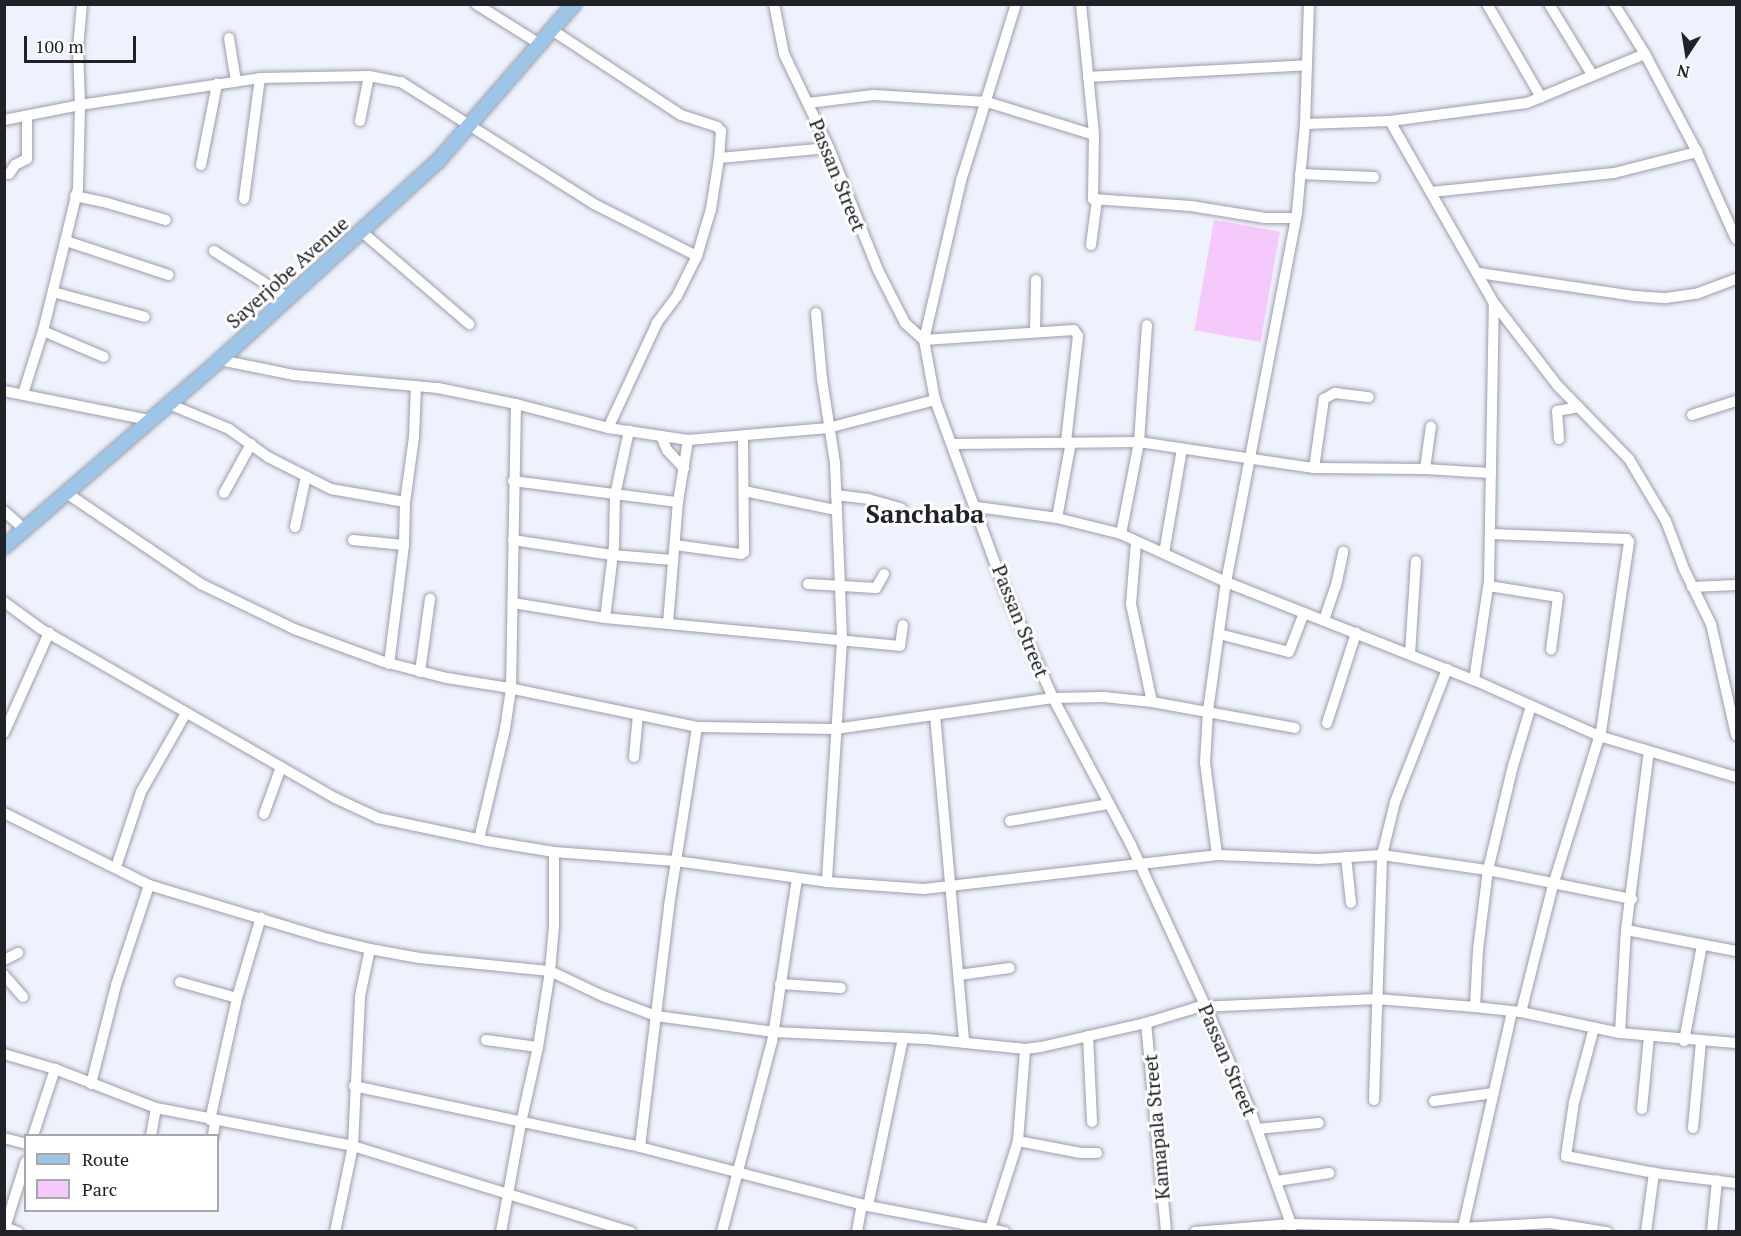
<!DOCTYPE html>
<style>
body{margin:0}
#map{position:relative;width:1741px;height:1236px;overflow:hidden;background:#eef2fd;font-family:"PT Serif",serif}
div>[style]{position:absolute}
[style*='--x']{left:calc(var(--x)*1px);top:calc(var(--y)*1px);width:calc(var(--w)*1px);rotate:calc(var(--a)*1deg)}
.green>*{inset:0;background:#f5c9fb;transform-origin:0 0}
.roads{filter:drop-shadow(0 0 2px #9b9ea9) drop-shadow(0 0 2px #9b9ea9)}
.minor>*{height:10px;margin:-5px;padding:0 5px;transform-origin:5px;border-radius:5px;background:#fff}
.major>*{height:14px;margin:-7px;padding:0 7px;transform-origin:7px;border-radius:7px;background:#9cc5e8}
span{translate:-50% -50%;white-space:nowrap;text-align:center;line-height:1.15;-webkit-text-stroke:6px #fff;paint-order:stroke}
.street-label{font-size:20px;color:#212227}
.district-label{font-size:26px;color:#212227;font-weight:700}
.frame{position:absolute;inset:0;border:6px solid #212227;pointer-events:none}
.legend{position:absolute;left:24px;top:1134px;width:195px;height:78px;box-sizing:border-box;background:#fff;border:2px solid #a6a7a9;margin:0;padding:8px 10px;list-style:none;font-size:18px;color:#212227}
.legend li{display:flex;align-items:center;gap:12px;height:30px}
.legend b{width:30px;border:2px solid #a6a7a9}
.north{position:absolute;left:1657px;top:24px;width:60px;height:60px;-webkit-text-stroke:4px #fff;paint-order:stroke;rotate:192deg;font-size:16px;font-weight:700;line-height:24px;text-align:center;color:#212227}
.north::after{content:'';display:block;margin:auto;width:21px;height:27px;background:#212227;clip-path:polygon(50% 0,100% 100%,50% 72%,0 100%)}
.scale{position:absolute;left:24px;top:36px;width:112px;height:27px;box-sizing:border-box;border:3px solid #212227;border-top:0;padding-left:8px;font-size:18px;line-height:21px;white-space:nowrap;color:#212227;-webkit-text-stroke:4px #fff;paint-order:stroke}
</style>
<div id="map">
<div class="green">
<div style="left:1214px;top:220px;width:67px;height:112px;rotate:10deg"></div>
</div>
<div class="roads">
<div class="minor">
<div style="--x:476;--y:4;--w:77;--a:32.2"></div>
<div style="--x:774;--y:4;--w:51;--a:78.7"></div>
<div style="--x:784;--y:54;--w:104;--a:64.4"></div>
<div style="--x:829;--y:148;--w:131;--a:68.1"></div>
<div style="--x:878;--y:270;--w:59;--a:63"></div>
<div style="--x:905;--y:323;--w:25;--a:42"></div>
<div style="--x:924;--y:340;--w:61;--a:79.6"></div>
<div style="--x:935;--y:400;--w:202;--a:69.8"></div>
<div style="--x:1005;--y:590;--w:118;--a:66"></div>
<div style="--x:1053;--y:698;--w:166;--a:62"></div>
<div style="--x:1131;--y:845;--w:176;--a:65.2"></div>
<div style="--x:1205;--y:1005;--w:114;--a:66.8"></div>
<div style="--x:1250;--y:1110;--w:121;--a:70.2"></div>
<div style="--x:1291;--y:1224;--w:8;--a:90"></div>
<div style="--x:1016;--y:4;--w:185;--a:107.3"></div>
<div style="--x:961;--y:181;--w:163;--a:103.1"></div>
<div style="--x:924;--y:340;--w:150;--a:-3.8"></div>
<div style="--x:1074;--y:330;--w:7;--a:56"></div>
<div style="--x:1078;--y:336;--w:107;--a:96.5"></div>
<div style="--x:1081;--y:4;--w:132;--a:84.3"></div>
<div style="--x:1094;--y:135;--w:64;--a:90.9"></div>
<div style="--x:1093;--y:199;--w:98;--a:4.1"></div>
<div style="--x:1191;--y:206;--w:75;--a:9.2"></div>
<div style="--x:1265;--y:218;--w:31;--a:0"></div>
<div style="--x:1487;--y:4;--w:108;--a:59.9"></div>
<div style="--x:1549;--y:4;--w:84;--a:58.6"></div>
<div style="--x:1614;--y:4;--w:59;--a:58.2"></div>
<div style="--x:1645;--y:54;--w:111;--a:62"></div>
<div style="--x:1697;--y:152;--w:95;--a:65.9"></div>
<div style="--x:552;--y:30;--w:154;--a:33.4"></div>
<div style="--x:681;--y:115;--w:38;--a:18"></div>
<div style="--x:717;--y:127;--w:6;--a:45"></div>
<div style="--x:721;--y:131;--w:27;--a:94"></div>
<div style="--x:719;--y:158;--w:52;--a:98.9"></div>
<div style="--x:711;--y:209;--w:49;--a:106.6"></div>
<div style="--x:697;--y:256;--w:45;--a:116.6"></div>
<div style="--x:677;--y:296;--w:34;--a:127"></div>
<div style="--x:657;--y:323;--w:116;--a:115"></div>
<div style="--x:229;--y:38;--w:44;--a:80.8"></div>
<div style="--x:1088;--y:77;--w:219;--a:-3.1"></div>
<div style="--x:808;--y:103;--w:66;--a:-6.9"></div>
<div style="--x:874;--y:95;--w:113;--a:3.5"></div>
<div style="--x:987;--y:102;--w:112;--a:17.1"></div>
<div style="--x:4;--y:120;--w:77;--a:-11.2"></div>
<div style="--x:80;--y:105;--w:182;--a:-8.5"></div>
<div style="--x:260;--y:78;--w:109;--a:-1.1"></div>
<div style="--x:369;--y:76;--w:33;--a:11"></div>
<div style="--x:401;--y:82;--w:228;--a:32.3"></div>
<div style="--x:594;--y:204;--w:115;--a:26.8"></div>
<div style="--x:360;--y:121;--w:46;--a:-78.7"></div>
<div style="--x:1390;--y:121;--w:210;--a:60.3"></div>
<div style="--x:1494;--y:303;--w:105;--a:52.4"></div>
<div style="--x:1558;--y:386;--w:102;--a:45.8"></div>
<div style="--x:1629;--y:459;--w:72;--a:59.2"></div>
<div style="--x:1666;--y:521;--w:51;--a:69.4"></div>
<div style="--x:1684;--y:569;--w:61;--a:63.9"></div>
<div style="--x:1711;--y:624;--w:114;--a:77.3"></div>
<div style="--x:1305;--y:124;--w:85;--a:-2"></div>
<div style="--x:1390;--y:121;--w:138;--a:-7.5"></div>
<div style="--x:1527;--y:103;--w:128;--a:-22.6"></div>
<div style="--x:719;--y:158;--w:110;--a:-5.2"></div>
<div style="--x:201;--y:165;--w:83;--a:-78.8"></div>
<div style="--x:9;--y:174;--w:11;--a:-56"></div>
<div style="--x:15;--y:165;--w:13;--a:-27"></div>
<div style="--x:27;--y:159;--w:43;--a:-90"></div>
<div style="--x:1300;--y:174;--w:74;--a:2.3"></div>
<div style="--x:1431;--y:192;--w:184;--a:-5.9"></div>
<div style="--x:1614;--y:173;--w:86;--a:-14.2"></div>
<div style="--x:75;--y:196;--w:33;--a:12"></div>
<div style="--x:107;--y:203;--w:61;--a:16.1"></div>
<div style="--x:244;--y:199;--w:122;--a:-82.5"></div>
<div style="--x:361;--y:231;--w:143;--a:40.7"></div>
<div style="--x:66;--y:241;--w:108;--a:18.3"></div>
<div style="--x:1091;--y:245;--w:45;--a:-82.4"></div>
<div style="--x:214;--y:251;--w:88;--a:32.4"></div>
<div style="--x:1479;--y:273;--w:158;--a:8.4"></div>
<div style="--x:1635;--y:296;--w:31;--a:4"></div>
<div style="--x:1666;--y:298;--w:30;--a:-8"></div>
<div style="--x:1696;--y:294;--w:43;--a:-20.6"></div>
<div style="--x:53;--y:292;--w:95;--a:15.2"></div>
<div style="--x:816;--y:313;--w:66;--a:84.8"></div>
<div style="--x:822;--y:379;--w:85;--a:81.2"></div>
<div style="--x:835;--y:463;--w:178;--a:87.7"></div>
<div style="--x:842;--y:641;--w:241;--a:93.6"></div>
<div style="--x:43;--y:331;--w:66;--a:23.1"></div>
<div style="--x:1035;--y:332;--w:52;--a:-88.9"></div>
<div style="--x:220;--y:360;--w:76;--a:11.5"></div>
<div style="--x:294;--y:375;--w:145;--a:5.2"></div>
<div style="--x:438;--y:388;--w:80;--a:11.6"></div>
<div style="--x:516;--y:404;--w:95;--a:14.6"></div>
<div style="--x:608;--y:428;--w:81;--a:8.5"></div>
<div style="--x:688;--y:440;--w:141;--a:-4.9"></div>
<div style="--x:828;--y:428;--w:111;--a:-14.7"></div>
<div style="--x:4;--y:391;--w:148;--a:11.3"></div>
<div style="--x:23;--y:394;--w:66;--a:-72.4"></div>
<div style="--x:43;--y:331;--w:147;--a:-76.2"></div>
<div style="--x:78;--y:188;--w:83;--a:-88.6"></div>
<div style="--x:80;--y:105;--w:57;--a:-92"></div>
<div style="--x:78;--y:48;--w:44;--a:-84.8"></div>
<div style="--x:169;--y:404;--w:65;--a:22.6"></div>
<div style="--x:229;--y:429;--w:48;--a:35.7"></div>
<div style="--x:268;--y:457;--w:71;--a:26.9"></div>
<div style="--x:331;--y:489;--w:75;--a:10"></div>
<div style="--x:1692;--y:415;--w:46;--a:-17.7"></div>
<div style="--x:661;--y:436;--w:15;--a:67"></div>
<div style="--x:667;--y:450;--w:25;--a:47"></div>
<div style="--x:1559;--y:439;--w:28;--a:-94"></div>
<div style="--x:1557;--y:411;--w:22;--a:-10"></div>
<div style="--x:952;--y:444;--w:187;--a:-0.6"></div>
<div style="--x:1139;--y:442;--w:177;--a:8.5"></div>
<div style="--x:1314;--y:468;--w:111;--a:0.5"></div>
<div style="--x:1425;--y:469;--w:66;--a:3.5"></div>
<div style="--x:1314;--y:468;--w:70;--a:-81.8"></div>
<div style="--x:1324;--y:399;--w:13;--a:-29"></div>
<div style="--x:1335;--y:393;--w:34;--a:7"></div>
<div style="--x:1425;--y:469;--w:43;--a:-82.1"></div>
<div style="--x:513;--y:481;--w:166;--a:7.3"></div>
<div style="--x:744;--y:491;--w:94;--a:11.7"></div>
<div style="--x:224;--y:493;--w:56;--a:-61.1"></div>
<div style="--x:68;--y:494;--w:161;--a:34.1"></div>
<div style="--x:201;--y:584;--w:103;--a:25.8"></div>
<div style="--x:294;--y:629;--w:96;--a:20.1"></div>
<div style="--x:384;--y:662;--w:65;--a:14.3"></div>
<div style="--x:447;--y:678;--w:58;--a:9"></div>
<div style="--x:504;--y:687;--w:197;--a:11.7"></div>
<div style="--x:697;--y:727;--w:138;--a:0.8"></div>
<div style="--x:835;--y:729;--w:220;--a:-8.1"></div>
<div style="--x:1053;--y:698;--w:51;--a:-1.1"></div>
<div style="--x:1104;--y:697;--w:48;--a:5.9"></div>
<div style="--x:1152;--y:702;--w:145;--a:10.3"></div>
<div style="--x:836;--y:495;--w:32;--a:7"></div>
<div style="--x:868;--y:499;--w:35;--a:16"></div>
<div style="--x:977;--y:507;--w:81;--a:7.8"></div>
<div style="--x:1057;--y:518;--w:66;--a:14"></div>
<div style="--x:1121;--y:534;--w:115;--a:24.6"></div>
<div style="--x:1226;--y:582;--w:267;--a:21.6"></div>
<div style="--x:1474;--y:680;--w:137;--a:24.1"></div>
<div style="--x:1599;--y:736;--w:143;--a:16.7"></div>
<div style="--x:4;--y:511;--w:28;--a:42"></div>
<div style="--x:1057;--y:518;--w:77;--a:-79.6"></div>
<div style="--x:295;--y:527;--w:52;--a:-77.8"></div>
<div style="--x:1121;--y:534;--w:94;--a:-78.9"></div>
<div style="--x:1139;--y:442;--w:117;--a:-86.1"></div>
<div style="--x:1490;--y:534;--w:137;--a:2.1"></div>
<div style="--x:1627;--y:539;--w:4;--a:56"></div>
<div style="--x:1629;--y:542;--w:191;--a:98.4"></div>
<div style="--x:1601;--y:731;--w:161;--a:107.3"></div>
<div style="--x:1553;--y:885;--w:131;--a:104.1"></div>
<div style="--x:353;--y:540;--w:51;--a:5.6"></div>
<div style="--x:513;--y:540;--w:100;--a:8.6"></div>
<div style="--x:612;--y:555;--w:61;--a:4.7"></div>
<div style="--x:1136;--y:542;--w:62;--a:94.6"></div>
<div style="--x:1131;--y:604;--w:100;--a:77.9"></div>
<div style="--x:675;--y:545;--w:67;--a:7.8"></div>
<div style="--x:741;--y:554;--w:4;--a:-34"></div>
<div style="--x:744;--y:552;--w:115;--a:-90.5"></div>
<div style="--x:1164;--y:553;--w:106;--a:-80.2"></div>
<div style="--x:808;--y:584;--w:68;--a:3.4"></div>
<div style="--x:876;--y:588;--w:16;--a:-60"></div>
<div style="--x:1489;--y:586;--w:70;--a:9.1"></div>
<div style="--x:1558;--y:597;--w:53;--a:97.5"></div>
<div style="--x:1692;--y:587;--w:44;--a:-2.6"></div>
<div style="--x:4;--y:602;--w:46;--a:36.1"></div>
<div style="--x:41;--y:629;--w:339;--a:29.9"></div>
<div style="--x:335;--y:798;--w:47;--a:24.9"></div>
<div style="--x:378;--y:818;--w:111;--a:11.9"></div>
<div style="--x:487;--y:841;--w:68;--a:9.3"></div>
<div style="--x:554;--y:852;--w:122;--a:4.2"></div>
<div style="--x:676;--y:861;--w:152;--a:7.9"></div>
<div style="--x:827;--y:882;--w:97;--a:4.1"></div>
<div style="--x:924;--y:889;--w:295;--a:-6.6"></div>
<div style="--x:1217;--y:855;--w:101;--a:2.3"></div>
<div style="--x:1318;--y:859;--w:64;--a:-3.6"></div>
<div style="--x:1382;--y:855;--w:107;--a:8.1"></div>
<div style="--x:1488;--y:870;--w:147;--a:11.4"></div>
<div style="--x:513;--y:603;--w:93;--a:9.3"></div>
<div style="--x:605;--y:618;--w:296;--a:5.4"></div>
<div style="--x:900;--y:646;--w:21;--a:-82"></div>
<div style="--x:605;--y:618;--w:73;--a:-82.9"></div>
<div style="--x:614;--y:546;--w:51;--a:-88.9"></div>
<div style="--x:615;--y:495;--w:66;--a:-77.7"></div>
<div style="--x:1324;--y:620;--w:36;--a:-71"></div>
<div style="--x:1336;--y:586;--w:35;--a:-78"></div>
<div style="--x:668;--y:623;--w:121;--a:-85.3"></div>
<div style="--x:678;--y:502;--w:63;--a:-80.8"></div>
<div style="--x:1219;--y:634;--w:72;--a:14.4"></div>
<div style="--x:1289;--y:652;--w:42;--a:-69"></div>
<div style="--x:1410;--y:654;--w:93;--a:-86.3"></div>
<div style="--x:389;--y:664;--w:120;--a:-82.8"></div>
<div style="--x:404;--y:545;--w:43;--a:-88.7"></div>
<div style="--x:405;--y:502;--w:66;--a:-82.1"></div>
<div style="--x:414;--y:437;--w:51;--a:-87.8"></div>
<div style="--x:420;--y:672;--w:74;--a:-82.2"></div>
<div style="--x:1474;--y:680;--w:100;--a:-81.4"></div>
<div style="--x:1489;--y:581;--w:278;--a:-89"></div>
<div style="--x:935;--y:715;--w:329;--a:84.9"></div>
<div style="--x:1327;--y:723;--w:95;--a:-72.1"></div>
<div style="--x:4;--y:733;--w:110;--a:-65.8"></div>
<div style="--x:634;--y:757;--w:42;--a:-84.6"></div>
<div style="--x:4;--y:813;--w:162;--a:26.4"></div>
<div style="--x:149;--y:885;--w:180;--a:16.8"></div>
<div style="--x:321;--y:937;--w:50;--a:13.8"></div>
<div style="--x:370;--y:949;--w:50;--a:10.4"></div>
<div style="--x:419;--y:958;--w:132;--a:5.7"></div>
<div style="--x:550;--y:971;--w:59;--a:25.3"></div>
<div style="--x:603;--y:996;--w:57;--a:20.7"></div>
<div style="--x:656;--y:1016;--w:119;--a:7.7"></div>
<div style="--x:774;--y:1032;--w:153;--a:2.6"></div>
<div style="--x:927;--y:1039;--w:99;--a:5.8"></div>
<div style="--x:1025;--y:1049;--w:16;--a:-7"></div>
<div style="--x:1041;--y:1047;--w:108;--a:-12.9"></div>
<div style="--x:1146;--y:1023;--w:62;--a:-17"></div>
<div style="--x:264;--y:814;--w:50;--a:-70.1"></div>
<div style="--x:1010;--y:821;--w:99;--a:-9.8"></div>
<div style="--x:479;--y:839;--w:113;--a:-76.7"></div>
<div style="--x:505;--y:729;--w:40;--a:-81.5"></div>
<div style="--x:511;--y:689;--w:285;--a:-89"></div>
<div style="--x:1217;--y:855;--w:93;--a:-97.4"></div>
<div style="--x:1205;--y:763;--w:52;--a:-86.7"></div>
<div style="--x:1208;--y:711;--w:130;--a:-82.1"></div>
<div style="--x:1226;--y:582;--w:376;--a:-79.1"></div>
<div style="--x:1297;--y:213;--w:89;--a:-84.9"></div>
<div style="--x:1305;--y:124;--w:120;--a:-88.1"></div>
<div style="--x:1346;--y:857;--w:46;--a:83.8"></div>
<div style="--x:116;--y:867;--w:79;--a:-71.6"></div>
<div style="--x:141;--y:792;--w:91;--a:-60.3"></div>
<div style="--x:1626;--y:930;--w:112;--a:10.8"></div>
<div style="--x:4;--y:960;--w:16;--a:-27"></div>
<div style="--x:4;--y:975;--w:29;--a:49"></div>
<div style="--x:959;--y:975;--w:51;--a:-7.8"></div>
<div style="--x:180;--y:982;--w:59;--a:15.7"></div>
<div style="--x:237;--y:998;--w:84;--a:-73.5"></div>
<div style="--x:780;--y:984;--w:61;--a:3.8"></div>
<div style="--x:1199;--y:1007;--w:178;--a:-2.6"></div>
<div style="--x:1377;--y:999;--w:98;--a:4.7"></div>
<div style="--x:1475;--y:1007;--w:46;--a:6.2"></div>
<div style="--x:1521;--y:1012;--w:101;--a:12"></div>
<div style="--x:1620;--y:1033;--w:116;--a:4.9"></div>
<div style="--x:1475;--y:1007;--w:57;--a:-87"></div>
<div style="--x:1478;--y:950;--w:81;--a:-82.9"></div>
<div style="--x:1488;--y:870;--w:107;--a:-76.5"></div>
<div style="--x:1513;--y:766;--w:63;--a:-73.3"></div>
<div style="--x:1152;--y:1021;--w:6;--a:162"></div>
<div style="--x:1146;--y:1023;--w:210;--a:84.5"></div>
<div style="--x:1594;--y:1028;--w:77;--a:105.1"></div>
<div style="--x:1574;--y:1102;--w:55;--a:98.4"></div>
<div style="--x:1566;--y:1156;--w:90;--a:10.9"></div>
<div style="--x:1654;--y:1173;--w:83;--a:7"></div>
<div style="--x:1620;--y:1033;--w:103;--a:-86.7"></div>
<div style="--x:1626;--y:930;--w:180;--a:-82.7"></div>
<div style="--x:1088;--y:1036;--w:86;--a:87.3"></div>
<div style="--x:486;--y:1040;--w:52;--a:7.7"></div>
<div style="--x:1684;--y:1041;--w:98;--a:-79.4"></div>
<div style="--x:4;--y:1054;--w:53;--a:16.4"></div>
<div style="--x:55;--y:1069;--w:108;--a:21.1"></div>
<div style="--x:156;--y:1108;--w:201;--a:10.9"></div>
<div style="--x:353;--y:1146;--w:291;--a:17.2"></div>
<div style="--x:91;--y:1084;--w:102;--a:-75.8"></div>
<div style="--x:116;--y:985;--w:105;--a:-71.7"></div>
<div style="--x:354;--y:1086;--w:284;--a:12"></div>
<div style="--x:632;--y:1145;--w:244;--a:14.5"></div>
<div style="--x:868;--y:1206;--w:139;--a:10.7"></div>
<div style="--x:1374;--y:1100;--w:245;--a:-88.1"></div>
<div style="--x:1382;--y:855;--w:55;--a:-76.2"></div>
<div style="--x:1395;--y:802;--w:143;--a:-68.6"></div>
<div style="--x:1434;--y:1101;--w:60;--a:-7.7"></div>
<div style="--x:1642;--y:1109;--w:73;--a:-84.5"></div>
<div style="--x:210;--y:1120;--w:125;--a:-77.5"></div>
<div style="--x:1693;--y:1128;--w:86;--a:-84.7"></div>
<div style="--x:1257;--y:1129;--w:62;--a:-5.5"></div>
<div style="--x:33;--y:1136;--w:71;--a:-71.8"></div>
<div style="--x:151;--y:1136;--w:28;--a:-80"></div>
<div style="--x:213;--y:1136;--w:15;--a:-82"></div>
<div style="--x:4;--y:1138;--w:23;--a:15"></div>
<div style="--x:1018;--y:1141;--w:64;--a:10.8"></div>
<div style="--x:1081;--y:1153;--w:16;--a:0"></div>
<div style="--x:640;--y:1147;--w:243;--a:-83.1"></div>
<div style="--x:669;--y:906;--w:181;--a:-81.1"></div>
<div style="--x:1277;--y:1181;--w:53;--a:-8.7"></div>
<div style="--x:868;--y:1206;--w:172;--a:-78.2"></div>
<div style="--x:4;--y:1227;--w:15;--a:20"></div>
<div style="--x:4;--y:1231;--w:73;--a:-72.6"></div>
<div style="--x:335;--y:1232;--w:88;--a:-78.2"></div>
<div style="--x:353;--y:1146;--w:150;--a:-87.3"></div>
<div style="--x:360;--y:996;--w:48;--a:-78"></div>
<div style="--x:501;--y:1232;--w:111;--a:-79.6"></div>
<div style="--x:521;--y:1123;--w:78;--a:-77.4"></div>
<div style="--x:538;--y:1047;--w:77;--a:-81"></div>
<div style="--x:550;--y:971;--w:45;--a:-84.9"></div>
<div style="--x:554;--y:926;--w:74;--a:-90"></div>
<div style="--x:722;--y:1232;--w:196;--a:-75.3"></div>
<div style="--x:772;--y:1042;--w:165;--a:-81.3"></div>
<div style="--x:857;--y:1232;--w:28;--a:-80"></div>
<div style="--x:989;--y:1232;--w:96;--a:-72.3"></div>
<div style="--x:1018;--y:1141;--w:92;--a:-85.6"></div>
<div style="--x:1195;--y:1232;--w:96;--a:-4.8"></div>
<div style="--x:1291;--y:1224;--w:171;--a:1.3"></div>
<div style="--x:1462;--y:1228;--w:88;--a:-3.3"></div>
<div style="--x:1550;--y:1223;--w:58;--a:9"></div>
<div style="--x:1462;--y:1232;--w:226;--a:-77.2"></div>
<div style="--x:1646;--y:1232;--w:60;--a:-82.3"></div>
<div style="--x:1712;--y:1232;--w:52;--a:-84.5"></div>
</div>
<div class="major">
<div style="--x:4;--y:547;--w:286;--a:-40.9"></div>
<div style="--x:220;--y:360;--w:297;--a:-42.4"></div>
<div style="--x:439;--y:160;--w:206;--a:-49.1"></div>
</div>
</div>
<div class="street-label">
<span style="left:838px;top:175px;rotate:68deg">Passan Street</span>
<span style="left:287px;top:272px;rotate:-42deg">Sayerjobe Avenue</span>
<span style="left:1021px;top:621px;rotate:68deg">Passan Street</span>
<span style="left:1228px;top:1060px;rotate:67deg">Passan Street</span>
<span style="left:1156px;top:1127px;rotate:-95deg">Kamapala Street</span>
</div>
<div class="district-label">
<span style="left:925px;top:514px">Sanchaba</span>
</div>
<div class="frame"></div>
<ul class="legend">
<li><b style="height:8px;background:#9cc5e8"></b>Route</li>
<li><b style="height:16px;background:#f5c9fb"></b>Parc</li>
</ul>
<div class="north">N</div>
<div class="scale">100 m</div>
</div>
